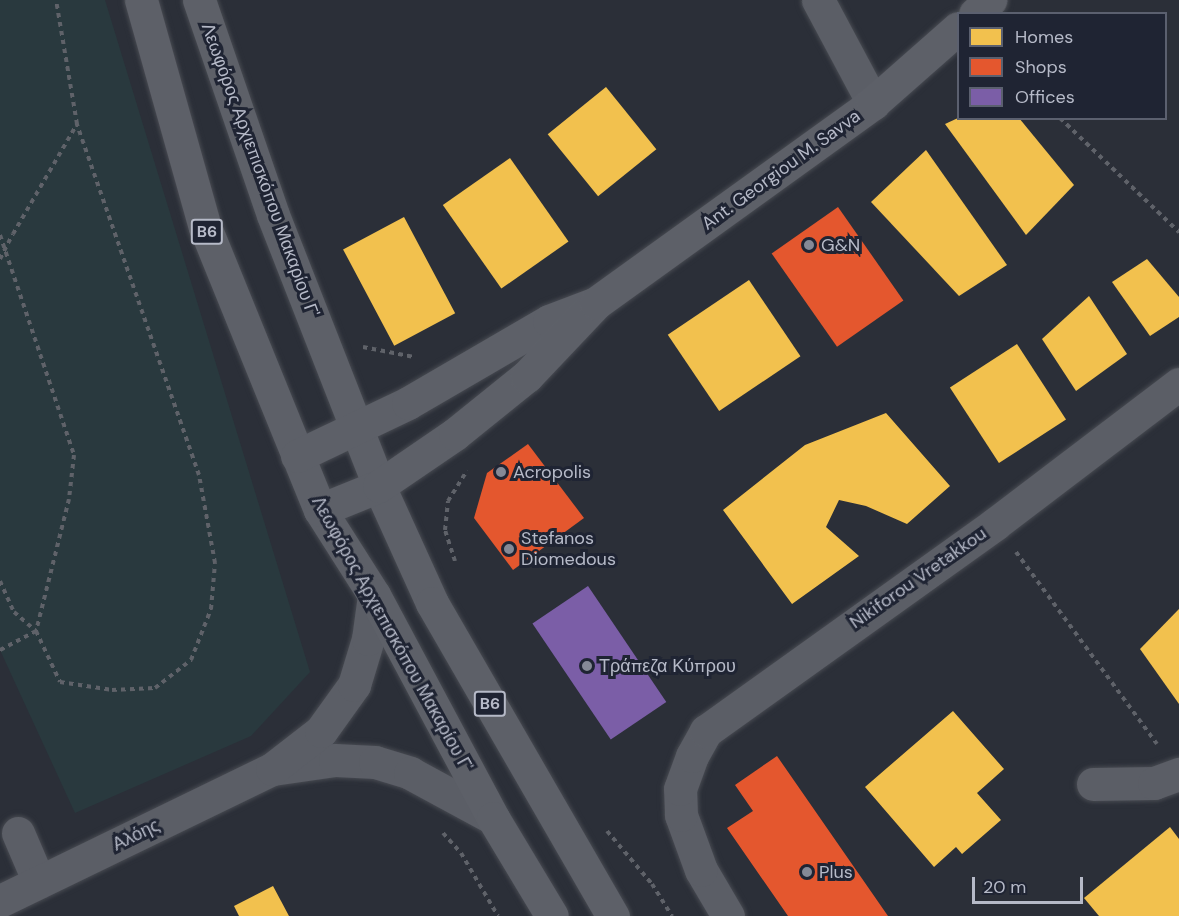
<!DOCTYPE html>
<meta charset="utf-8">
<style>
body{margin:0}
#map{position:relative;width:1179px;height:916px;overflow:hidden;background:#2b2f38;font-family:"DM Sans",sans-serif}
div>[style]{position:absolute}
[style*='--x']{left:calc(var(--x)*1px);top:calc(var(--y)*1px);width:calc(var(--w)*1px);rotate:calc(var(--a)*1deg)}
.green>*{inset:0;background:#29393e}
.homes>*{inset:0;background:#f2c14e;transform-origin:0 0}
.shops>*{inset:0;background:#e4572e;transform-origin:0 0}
.offices>*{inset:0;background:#7b5ea7;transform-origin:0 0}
.path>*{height:4px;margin-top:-2px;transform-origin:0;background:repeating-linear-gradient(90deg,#5f6269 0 4.5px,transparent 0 9px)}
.roads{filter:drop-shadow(0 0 2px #474a51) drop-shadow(0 0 2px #474a51)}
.minor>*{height:33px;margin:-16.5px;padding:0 16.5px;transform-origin:16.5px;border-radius:16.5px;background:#5b5e66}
.major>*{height:33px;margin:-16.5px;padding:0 16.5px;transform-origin:16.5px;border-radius:16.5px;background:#5d6068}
.path-bridge>*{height:4px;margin-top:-2px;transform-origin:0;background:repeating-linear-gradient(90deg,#5f6269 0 4.5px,transparent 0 9px)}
.dots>*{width:16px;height:16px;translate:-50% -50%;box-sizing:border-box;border:3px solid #1f2433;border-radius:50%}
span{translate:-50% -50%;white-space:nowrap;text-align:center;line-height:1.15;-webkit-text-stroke:6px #1f2433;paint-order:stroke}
.shield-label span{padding:2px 4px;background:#1f2433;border:2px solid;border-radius:4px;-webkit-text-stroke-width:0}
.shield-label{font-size:16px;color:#b6bac8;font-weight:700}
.street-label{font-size:18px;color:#b6bac8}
.poi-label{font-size:18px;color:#b6bac8}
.left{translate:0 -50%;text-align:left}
.legend{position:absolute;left:957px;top:12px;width:210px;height:108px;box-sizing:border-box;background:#1f2433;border:2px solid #5b606f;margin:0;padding:8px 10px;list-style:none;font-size:18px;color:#b6bac8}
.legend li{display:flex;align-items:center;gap:12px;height:30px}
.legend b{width:30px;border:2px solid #5b606f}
.scale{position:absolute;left:972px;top:877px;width:111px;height:27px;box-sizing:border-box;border:3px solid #b6bac8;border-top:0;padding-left:8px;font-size:18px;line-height:21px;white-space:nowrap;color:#b6bac8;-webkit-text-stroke:4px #1f2433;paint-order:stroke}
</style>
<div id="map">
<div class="green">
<div style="clip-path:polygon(0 0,105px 0,310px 672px,251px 736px,75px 813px,0 650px)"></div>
</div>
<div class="homes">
<div style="left:606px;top:87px;width:80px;height:75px;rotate:51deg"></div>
<div style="clip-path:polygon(958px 118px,1019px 118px,1074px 185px,1026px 235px,945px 124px)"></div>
<div style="clip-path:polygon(926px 150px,1007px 265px,959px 296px,871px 202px)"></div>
<div style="left:510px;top:158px;width:102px;height:82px;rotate:55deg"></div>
<div style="left:404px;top:217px;width:109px;height:69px;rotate:62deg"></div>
<div style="clip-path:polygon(1147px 259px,1179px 297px,1179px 317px,1150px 336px,1112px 282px)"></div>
<div style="left:749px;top:280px;width:92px;height:98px;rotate:56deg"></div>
<div style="clip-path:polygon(1089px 296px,1127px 354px,1076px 391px,1042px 339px)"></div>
<div style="left:1017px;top:344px;width:90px;height:80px;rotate:57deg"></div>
<div style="clip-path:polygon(886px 413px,950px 486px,907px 524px,866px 506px,839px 500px,826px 527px,859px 556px,792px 604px,723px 510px,805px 445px)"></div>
<div style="clip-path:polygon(1179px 609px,1179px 704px,1140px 649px)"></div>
<div style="clip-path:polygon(953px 711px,1004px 769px,977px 793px,1001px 820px,962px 854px,956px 847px,934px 867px,865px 787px)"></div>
<div style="clip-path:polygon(1170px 827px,1179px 839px,1179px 916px,1099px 916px,1084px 898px)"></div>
<div style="clip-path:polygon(273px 886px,289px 916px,239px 916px,234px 906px)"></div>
</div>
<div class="shops">
<div style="left:838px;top:207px;width:114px;height:81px;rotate:55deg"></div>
<div style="clip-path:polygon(528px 444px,584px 518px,513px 570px,474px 518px,487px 473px)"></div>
<div style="clip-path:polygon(777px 756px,888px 916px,788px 916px,727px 828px,753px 811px,735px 785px)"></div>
</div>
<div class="offices">
<div style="left:588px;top:586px;width:140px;height:67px;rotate:56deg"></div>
</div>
<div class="path">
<div style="--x:1060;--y:118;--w:165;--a:43.8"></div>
<div style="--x:13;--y:234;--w:127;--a:-59.8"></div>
<div style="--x:0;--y:235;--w:232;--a:71.4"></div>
<div style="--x:74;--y:455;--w:44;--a:96.5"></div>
<div style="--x:69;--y:499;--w:136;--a:104"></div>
<div style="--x:36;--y:631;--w:41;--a:152.2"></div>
<div style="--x:363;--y:347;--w:52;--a:11.1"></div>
<div style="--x:1016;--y:552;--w:238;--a:53.7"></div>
<div style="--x:455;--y:561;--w:33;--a:-108"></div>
<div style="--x:445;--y:530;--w:29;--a:-84"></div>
<div style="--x:448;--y:501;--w:36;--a:-58"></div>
<div style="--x:0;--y:581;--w:34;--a:66"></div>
<div style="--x:14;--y:612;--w:29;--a:41"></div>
<div style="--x:36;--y:631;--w:56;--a:64.8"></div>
<div style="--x:60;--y:682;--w:53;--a:8.7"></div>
<div style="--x:112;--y:690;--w:43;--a:-2.7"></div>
<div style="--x:155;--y:688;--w:46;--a:-37.9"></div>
<div style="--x:191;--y:660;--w:55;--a:-68.6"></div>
<div style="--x:211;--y:609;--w:46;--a:-85"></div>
<div style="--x:215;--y:563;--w:89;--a:-100.3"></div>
<div style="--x:199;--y:475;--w:372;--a:-109.2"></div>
<div style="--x:77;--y:124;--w:126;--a:-99.6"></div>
<div style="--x:607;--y:831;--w:70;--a:49.7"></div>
<div style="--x:652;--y:884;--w:38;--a:58"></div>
<div style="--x:443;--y:833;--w:27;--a:48"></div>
<div style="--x:461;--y:853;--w:73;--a:59.6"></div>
</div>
<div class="roads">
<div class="minor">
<div style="--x:818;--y:0;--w:117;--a:61.9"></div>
<div style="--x:273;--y:769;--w:63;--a:-8.3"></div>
<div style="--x:335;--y:760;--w:40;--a:2.9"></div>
<div style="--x:375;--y:762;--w:37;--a:17"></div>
<div style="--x:410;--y:773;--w:94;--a:28.5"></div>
<div style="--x:1093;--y:784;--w:61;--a:-0.9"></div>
<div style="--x:1154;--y:783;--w:27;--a:-20"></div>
<div style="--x:18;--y:833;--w:53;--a:66.8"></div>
<div style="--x:0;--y:901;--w:302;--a:-25.9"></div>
<div style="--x:272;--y:769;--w:62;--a:-37.8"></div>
<div style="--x:321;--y:731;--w:57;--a:-54.3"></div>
<div style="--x:354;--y:685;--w:48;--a:-73.1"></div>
<div style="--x:368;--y:639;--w:44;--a:-82.2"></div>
<div style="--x:728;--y:916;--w:53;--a:-120.4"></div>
<div style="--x:701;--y:870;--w:59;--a:-110"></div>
<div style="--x:681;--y:815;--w:26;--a:-92"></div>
<div style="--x:680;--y:789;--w:35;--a:-70"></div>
<div style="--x:692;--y:756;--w:29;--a:-61"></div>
<div style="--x:706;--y:731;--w:355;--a:-35.6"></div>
<div style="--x:995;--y:524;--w:231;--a:-37.3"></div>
</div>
<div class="major">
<div style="--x:141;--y:0;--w:236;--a:74.3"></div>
<div style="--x:205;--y:227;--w:305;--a:67.9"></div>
<div style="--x:320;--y:510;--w:101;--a:57.6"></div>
<div style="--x:374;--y:595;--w:253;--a:61.9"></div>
<div style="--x:493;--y:818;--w:114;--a:59"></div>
<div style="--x:199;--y:0;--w:227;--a:71"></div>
<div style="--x:273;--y:215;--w:291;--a:68.6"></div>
<div style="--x:379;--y:486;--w:128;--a:65.6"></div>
<div style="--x:432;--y:603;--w:362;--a:60"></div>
<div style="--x:975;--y:14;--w:21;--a:-43"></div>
<div style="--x:297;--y:456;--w:123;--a:-25.5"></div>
<div style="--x:408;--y:403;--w:163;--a:-30.2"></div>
<div style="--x:549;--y:321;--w:45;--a:-20.9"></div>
<div style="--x:320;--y:510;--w:64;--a:-22.1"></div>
<div style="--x:379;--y:486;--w:92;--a:-34.4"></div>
<div style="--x:455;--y:434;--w:92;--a:-38.9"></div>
<div style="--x:527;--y:376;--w:100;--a:-46.6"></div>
<div style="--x:596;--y:303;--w:342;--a:-35.8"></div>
<div style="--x:873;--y:103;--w:113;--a:-41.4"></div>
</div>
</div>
<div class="path-bridge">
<div style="--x:0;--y:259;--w:28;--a:-63"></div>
</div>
<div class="dots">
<div style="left:809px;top:245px;background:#858996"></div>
<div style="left:501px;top:472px;background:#858996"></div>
<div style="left:509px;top:549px;background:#858996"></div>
<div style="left:587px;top:666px;background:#858996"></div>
<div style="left:807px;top:872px;background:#858996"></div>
</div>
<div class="shield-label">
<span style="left:207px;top:232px">B6</span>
<span style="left:490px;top:704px">B6</span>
</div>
<div class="street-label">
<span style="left:260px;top:170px;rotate:70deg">Λεωφόρος Αρχιεπισκόπου Μακαρίου Γ'</span>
<span style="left:781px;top:170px;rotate:-36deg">Ant. Georgiou M. Savva</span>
<span style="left:918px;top:578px;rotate:-35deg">Nikiforou Vretakkou</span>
<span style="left:392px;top:634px;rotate:61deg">Λεωφόρος Αρχιεπισκόπου Μακαρίου Γ'</span>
<span style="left:136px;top:835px;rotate:-26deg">Αλόης</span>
</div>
<div class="poi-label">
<span class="left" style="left:821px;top:245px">G&amp;N</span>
<span class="left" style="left:513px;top:472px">Acropolis</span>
<span class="left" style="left:521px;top:549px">Stefanos<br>Diomedous</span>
<span class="left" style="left:599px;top:666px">Τράπεζα Κύπρου</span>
<span class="left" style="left:819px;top:872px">Plus</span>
</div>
<ul class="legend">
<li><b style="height:16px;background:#f2c14e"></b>Homes</li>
<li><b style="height:16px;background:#e4572e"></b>Shops</li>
<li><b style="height:16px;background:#7b5ea7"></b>Offices</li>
</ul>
<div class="scale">20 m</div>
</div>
